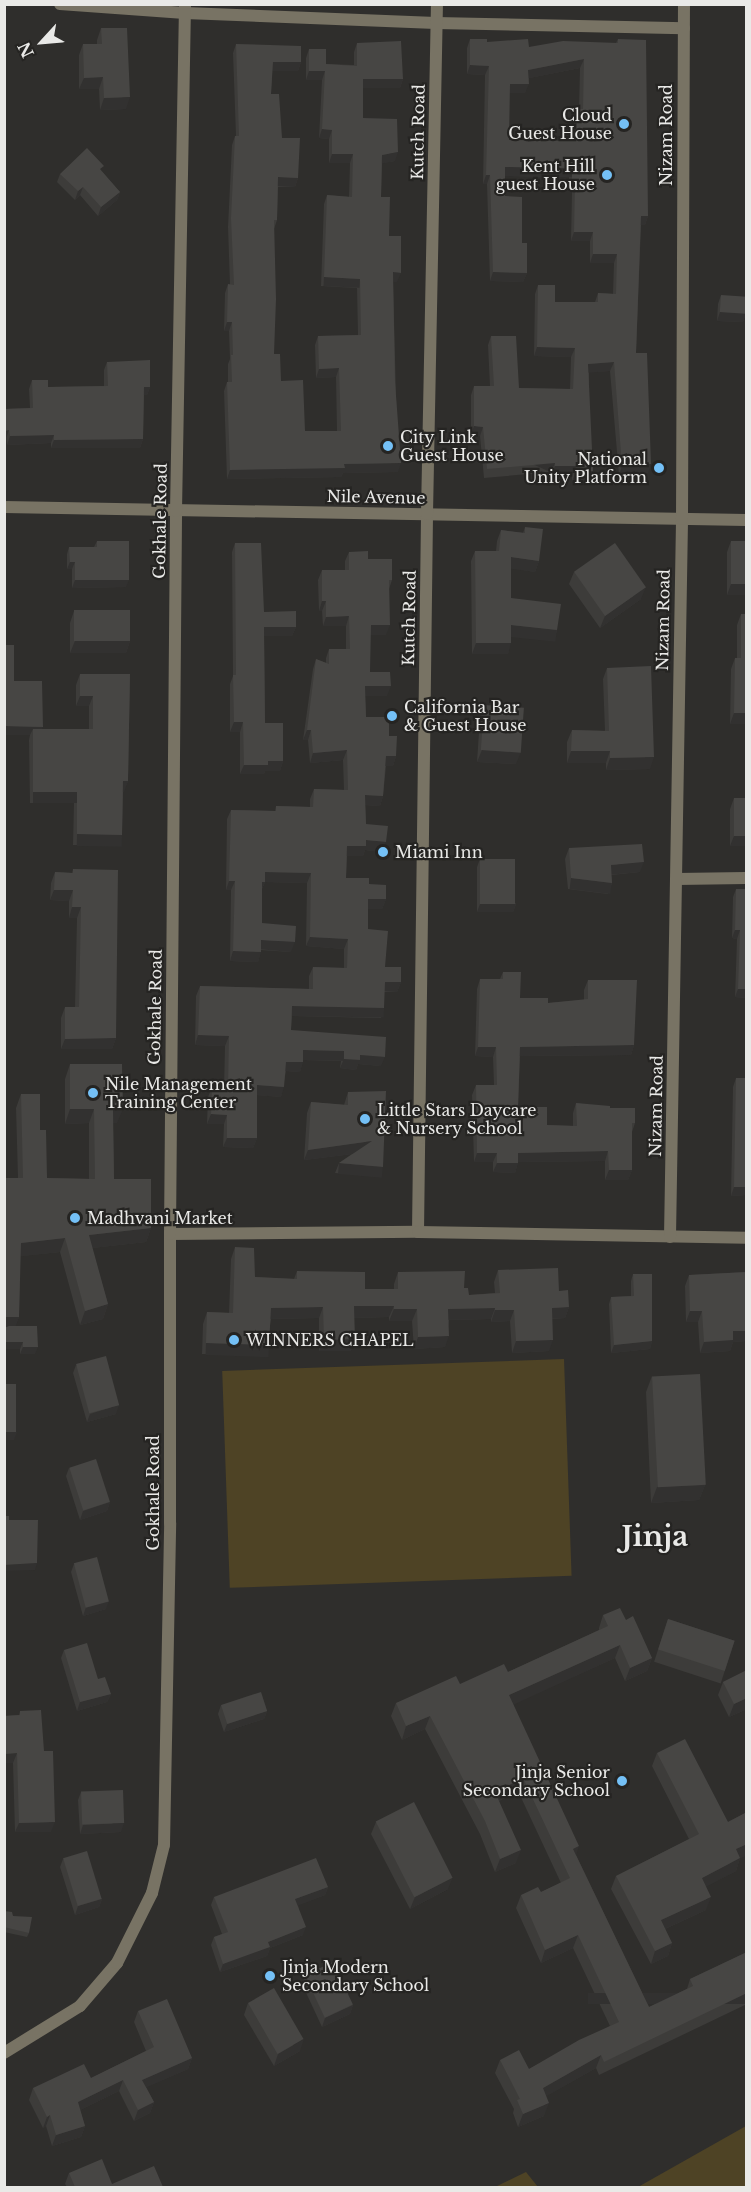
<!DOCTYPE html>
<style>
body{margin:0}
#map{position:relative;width:751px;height:2192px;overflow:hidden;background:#2f2e2c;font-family:"Libre Baskerville",serif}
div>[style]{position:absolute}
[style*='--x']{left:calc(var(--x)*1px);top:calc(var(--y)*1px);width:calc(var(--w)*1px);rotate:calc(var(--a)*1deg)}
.green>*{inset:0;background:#4e4325;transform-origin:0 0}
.street>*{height:12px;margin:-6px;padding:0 6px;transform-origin:6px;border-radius:6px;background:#787364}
.wall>*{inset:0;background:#3d3c3a;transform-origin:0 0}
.shaded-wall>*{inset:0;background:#323130;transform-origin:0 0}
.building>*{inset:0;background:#474644;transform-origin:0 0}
.dots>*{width:16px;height:16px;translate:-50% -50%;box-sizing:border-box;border:3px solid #252422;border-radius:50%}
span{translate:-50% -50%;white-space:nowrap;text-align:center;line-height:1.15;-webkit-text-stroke:4.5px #252422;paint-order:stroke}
.poi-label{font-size:16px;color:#e9e9e7}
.right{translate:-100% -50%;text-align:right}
.left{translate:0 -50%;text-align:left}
.street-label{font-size:16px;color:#e9e9e7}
.town-label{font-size:28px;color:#e9e9e7;font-weight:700}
.frame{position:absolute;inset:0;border:6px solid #e9e9e7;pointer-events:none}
.north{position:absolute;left:12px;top:12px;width:60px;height:60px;-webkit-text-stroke:4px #252422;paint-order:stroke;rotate:244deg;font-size:16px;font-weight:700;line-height:24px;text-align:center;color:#e9e9e7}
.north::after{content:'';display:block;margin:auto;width:21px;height:27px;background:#e9e9e7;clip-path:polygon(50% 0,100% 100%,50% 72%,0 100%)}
</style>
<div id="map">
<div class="green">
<div style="left:564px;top:1359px;width:217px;height:342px;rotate:88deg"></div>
<div style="clip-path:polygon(746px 2126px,746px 2187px,638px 2187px)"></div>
<div style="clip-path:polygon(526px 2172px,538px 2187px,495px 2187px)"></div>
</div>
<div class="street">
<div style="--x:60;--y:4;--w:125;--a:4.1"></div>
<div style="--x:185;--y:13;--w:251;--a:2.3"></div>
<div style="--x:436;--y:23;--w:248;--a:1.2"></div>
<div style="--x:4;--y:507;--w:742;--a:1"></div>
<div style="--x:677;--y:879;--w:69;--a:-0.8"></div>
<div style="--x:418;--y:1232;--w:718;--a:-89.28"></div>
<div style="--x:427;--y:514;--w:510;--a:-88.88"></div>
<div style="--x:170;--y:1234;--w:248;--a:-0.5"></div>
<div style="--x:418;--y:1232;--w:328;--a:1"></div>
<div style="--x:670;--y:1237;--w:718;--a:-89.04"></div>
<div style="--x:682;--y:519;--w:515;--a:-89.78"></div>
<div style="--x:4;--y:2053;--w:89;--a:-31.7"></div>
<div style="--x:80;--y:2006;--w:57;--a:-49.3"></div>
<div style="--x:117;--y:1963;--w:78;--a:-63.4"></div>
<div style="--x:152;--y:1893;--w:49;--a:-76"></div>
<div style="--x:164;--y:1845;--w:322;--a:-88.9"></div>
<div style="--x:170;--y:1523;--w:289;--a:-90"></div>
<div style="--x:170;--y:1234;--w:723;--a:-89.52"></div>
<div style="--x:176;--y:511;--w:507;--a:-88.98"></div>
</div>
<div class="wall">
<div style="clip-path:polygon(101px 28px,126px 109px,100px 110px,99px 89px,79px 89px,79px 55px,83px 44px,97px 44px,97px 40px)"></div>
<div style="clip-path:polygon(evenodd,470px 39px,487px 42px,529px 47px,616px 43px,618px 39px,648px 216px,645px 225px,641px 225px,636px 353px,648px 473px,619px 475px,610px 371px,589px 372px,590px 480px,572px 481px,572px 475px,551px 475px,551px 472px,484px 478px,480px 436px,471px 435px,471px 395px,474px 386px,490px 386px,488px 345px,491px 336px,519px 388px,570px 389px,571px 357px,534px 356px,535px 294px,538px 285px,555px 302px,595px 302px,598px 293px,613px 294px,614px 263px,590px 263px,590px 241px,571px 241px,572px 192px,569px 192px,569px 177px,505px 176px,505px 196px,522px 243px,527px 273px,523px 282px,490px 281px,487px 184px,483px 184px,485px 75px,467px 74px,467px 48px,470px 39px,580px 68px,579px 109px,577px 109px,574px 118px,573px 138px,572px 138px,571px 141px,509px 140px,509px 93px,525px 93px,529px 78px,580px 68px)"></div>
<div style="clip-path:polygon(357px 43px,403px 79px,400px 88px,363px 88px,363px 118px,395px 161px,382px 163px,381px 197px,397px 282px,393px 281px,398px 472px,343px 473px,341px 477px,227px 479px,224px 391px,227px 382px,228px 382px,228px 364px,230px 359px,229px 331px,224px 331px,225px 293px,228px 284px,230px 285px,228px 227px,232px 145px,235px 136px,236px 136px,233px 53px,236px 44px,301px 62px,298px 71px,272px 71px,271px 94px,282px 138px,298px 178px,295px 187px,278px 187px,277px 220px,274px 229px,274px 354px,281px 381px,305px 431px,337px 431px,336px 377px,316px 378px,315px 345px,318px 336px,358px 335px,357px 288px,321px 286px,324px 204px,327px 195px,349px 197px,350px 163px,329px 163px,329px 139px,319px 138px,322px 80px,306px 80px,306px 58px,309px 49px,326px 64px,354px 65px,354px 52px)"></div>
<div style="clip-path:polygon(102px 172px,120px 192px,117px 200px,98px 216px,80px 195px,75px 200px,57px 182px,60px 174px)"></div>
<div style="clip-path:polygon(721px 295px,746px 313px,743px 322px,717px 321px,718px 304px)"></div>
<div style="clip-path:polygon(107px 362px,150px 387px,147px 395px,144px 395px,143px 439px,140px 448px,51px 448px,51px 443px,7px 445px,4px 409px,30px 408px,29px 389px,32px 380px,48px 387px,104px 386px,104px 370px)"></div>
<div style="clip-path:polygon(525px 527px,539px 561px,535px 572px,511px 568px,511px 598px,557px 630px,554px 641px,511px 636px,508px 654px,472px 654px,471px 561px,475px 551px,496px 551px,497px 541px,501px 530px,523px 533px)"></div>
<div style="clip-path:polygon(97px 541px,126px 587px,72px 588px,72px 569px,67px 569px,67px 554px,69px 547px,94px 547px)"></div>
<div style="clip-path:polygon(731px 541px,747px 541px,747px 595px,727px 595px,727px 552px)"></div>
<div style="clip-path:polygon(235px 543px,264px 612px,296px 627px,292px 636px,264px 636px,265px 723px,283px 761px,280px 771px,265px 771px,264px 774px,240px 774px,240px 732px,230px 732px,230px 684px,233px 676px,232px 552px)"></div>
<div style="clip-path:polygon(349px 552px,368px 559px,392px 580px,389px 589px,386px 635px,370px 635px,370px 672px,387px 696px,365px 696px,366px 717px,389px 736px,396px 756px,393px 766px,386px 766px,383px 796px,380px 806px,365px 805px,366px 824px,382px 852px,365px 850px,363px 856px,347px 856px,346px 878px,369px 884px,386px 899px,382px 909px,368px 909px,368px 929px,385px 967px,401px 982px,397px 992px,384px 992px,384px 1008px,381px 1018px,292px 1016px,291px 1030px,381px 1066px,358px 1064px,356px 1070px,340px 1068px,341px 1061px,303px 1060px,300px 1072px,286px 1071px,281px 1097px,257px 1095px,257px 1138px,253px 1148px,223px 1147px,224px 1124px,207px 1124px,208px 1097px,212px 1087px,224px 1088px,225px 1046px,195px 1045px,196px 996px,200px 986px,309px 989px,309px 976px,313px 967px,344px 968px,344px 949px,306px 946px,307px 883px,265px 882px,262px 889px,262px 923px,291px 952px,261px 950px,258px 962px,230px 961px,231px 890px,226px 890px,227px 819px,231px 810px,275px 811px,276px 806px,310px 807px,310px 799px,314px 789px,344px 790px,343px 760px,310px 763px,308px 740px,303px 740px,313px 669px,316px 659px,326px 663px,326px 658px,329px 649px,346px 649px,346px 626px,323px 626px,322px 611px,319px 611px,318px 580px,322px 570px,345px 570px,345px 561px)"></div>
<div style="clip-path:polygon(574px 572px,641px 599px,600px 628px,569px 584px)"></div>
<div style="clip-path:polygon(74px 611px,130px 641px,126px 653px,70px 653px,70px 623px)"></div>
<div style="clip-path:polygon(741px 614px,747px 724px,730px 724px,731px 669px,735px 658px,737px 658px,737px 625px)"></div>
<div style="clip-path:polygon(4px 645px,14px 681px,42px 729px,89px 729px,89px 706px,76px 706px,76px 685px,80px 674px,130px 674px,128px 781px,123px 792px,122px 835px,119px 846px,73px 845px,74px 803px,30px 803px,29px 740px,30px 735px,4px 735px)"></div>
<div style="clip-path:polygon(607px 668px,650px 769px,606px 770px,606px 763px,567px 763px,567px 742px,572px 730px,605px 731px,603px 679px)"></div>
<div style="clip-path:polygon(484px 705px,516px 764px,477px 762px,480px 717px)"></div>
<div style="clip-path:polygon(734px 798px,747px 846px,730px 846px,730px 809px)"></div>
<div style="clip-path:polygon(569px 848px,640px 872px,611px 875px,612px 883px,608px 894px,568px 889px,565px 859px)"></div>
<div style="clip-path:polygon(480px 859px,516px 904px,513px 912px,477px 912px,477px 867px)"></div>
<div style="clip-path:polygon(73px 869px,116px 1038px,112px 1049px,61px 1049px,61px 1018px,65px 1007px,75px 1007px,77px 918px,69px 918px,69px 901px,50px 900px,51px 883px,55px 872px,72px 873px)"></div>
<div style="clip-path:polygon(736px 889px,747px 998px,735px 997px,737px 939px,732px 938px,733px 897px)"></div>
<div style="clip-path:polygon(503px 972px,520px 998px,548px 1003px,584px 1000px,584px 990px,588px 980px,634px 1045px,631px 1055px,520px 1056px,518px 1107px,547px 1125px,573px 1126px,573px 1113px,576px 1103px,610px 1108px,635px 1123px,632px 1132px,632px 1170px,628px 1180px,605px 1180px,605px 1161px,518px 1162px,515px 1173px,493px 1172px,493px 1162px,474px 1162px,472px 1095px,476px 1085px,494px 1085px,493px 1057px,475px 1056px,477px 989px,480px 979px,500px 979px)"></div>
<div style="clip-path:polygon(70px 1064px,117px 1123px,113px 1123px,114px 1179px,151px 1228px,146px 1242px,92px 1248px,108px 1304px,103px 1319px,80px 1325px,60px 1252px,20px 1256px,19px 1317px,15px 1326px,35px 1354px,20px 1354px,20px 1349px,4px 1349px,18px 1178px,16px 1108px,21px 1094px,40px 1130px,47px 1178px,89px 1179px,89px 1123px,65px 1124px,65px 1079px)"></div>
<div style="clip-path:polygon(736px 1078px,747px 1195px,731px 1196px,733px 1087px)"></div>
<div style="clip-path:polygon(348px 1092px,379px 1177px,335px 1173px,339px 1163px,352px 1154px,304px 1160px,307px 1113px,311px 1102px,344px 1105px)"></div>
<div style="clip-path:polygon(235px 1247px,255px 1277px,294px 1279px,297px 1271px,365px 1289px,394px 1289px,394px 1284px,398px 1272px,464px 1288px,469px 1295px,495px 1293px,494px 1282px,498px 1270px,559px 1291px,569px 1307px,565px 1318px,552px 1319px,549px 1351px,512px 1353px,510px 1321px,491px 1322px,491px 1319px,449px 1320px,445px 1347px,414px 1349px,412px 1321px,389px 1321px,389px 1317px,354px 1318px,351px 1351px,319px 1351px,319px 1318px,271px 1319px,265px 1356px,202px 1354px,203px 1324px,207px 1312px,229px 1313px,231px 1259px)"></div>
<div style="clip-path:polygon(747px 1272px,747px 1341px,733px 1342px,730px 1351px,700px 1353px,698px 1322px,686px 1322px,685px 1286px,689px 1275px)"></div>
<div style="clip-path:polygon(633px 1274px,652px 1341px,650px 1349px,611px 1353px,609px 1304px,611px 1297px,631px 1296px,631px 1281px)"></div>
<div style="clip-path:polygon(76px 1365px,116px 1414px,87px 1422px,73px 1373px)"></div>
<div style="clip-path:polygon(652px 1376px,705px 1485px,699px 1500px,651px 1503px,646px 1392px)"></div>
<div style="clip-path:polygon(69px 1468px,110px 1502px,107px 1511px,80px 1520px,66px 1476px)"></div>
<div style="clip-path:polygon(74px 1564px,106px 1609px,83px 1616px,71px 1572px)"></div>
<div style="clip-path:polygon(603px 1615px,626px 1620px,652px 1658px,647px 1671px,625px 1681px,615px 1658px,513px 1704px,576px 1855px,649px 2007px,687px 1989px,690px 1979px,747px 1952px,747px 2004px,599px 2075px,596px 2068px,546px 2096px,544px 2116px,518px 2127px,513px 2113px,514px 2109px,495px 2073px,500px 2060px,529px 2069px,610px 2026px,573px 1948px,541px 1963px,516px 1908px,521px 1895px,541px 1892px,561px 1883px,518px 1791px,499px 1801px,516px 1863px,495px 1872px,480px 1834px,425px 1729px,402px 1740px,391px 1716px,396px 1703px,508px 1672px,599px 1630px,599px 1628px)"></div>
<div style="left:668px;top:1619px;width:70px;height:45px;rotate:18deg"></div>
<div style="clip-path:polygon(64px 1650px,98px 1679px,111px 1694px,107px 1702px,77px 1711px,61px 1658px)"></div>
<div style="clip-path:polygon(747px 1670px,747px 1709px,729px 1717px,718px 1695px,723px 1682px)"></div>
<div style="clip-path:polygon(221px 1705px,267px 1711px,264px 1719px,224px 1732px,218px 1714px)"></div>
<div style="clip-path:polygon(20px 1711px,51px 1832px,15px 1832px,13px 1763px,4px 1763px,4px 1716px,19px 1715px)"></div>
<div style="clip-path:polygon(657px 1753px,728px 1822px,747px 1812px,747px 1855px,740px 1858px,736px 1871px,706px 1886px,706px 1910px,665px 1929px,672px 1943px,668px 1956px,651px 1964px,611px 1889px,616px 1876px,689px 1839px,652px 1766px)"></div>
<div style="clip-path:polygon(81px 1792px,121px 1832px,80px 1834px,78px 1800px)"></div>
<div style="clip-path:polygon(376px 1822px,448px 1889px,410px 1909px,371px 1834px)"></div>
<div style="clip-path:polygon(63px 1859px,102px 1899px,99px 1907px,75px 1915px,60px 1867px)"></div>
<div style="clip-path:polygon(328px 1887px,325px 1895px,298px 1905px,303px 1935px,270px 1948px,267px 1956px,220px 1972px,211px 1945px,214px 1937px,222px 1934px,211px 1905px,214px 1897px)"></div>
<div style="clip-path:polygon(4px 1911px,13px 1916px,29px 1933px,27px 1937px,4px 1932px)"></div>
<div style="clip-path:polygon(305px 1976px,353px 2005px,350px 2014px,322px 2027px,302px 1984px)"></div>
<div style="clip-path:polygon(248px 2003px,300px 2051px,274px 2066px,244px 2015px)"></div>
<div style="clip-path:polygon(138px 2011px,192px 2058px,188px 2069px,146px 2087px,154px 2102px,150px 2113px,134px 2121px,119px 2091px,80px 2110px,85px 2126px,81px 2137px,52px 2146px,46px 2126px,43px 2128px,29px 2100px,33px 2088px,91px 2078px,146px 2051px,134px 2022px)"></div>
<div style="clip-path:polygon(69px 2173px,112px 2184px,163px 2187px,67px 2187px,65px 2184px)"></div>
</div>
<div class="shaded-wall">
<div style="clip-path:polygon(584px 59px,580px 68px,525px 79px,528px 70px)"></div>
<div style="clip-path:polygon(273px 62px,301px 62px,298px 71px,269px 71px)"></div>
<div style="clip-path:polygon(470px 65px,489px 66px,485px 75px,467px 74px)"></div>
<div style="clip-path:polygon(309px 71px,325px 71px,322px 80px,306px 80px)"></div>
<div style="clip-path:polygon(103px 77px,99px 89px,79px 89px,84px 78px)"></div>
<div style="clip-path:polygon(363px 79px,403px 79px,400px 88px,359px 88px)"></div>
<div style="clip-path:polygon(510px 84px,529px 84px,525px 93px,506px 93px)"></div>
<div style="clip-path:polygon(130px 97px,126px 109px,100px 110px,104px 98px)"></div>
<div style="clip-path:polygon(322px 129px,332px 130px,329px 139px,319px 138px)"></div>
<div style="clip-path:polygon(398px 152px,395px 161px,379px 164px,382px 155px)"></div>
<div style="clip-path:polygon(332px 154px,353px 154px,350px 163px,329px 163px)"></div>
<div style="left:505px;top:167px;width:67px;height:9px;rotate:1deg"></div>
<div style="clip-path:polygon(486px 175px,490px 175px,487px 184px,483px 184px)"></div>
<div style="clip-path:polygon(278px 177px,298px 178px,295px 187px,275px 186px)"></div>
<div style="clip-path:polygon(572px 183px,575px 183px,572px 192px,569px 192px)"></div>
<div style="clip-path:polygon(83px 187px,80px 195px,75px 200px,78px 191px)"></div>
<div style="clip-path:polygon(120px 192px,117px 200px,98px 216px,101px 207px)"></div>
<div style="clip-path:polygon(641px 216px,648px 216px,645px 225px,638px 225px)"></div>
<div style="clip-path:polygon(574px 232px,593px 232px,590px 241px,571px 241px)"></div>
<div style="clip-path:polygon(593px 254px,617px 254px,614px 263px,590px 263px)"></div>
<div style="clip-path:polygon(393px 272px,401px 273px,397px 282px,389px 281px)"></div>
<div style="clip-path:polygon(493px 272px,527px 273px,523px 282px,490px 281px)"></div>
<div style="left:324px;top:277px;width:36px;height:9px;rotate:3deg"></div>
<div style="clip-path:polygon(720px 312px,746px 313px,743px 322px,717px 321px)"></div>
<div style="clip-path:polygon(227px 322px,232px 322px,229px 331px,224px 331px)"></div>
<div style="clip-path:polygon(537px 347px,575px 348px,571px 357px,534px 356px)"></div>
<div style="clip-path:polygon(614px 362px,610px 371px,585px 373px,588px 364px)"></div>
<div style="clip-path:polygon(339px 368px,336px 377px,316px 378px,319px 369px)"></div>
<div style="clip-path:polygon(144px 387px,150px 387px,147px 395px,141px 395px)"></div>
<div style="clip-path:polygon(474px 426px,483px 427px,480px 436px,471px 435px)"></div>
<div style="clip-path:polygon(9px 430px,6px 439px,4px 439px,4px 431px)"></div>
<div style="clip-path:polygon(54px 435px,51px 443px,7px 445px,10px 436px)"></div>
<div style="clip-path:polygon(143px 439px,140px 448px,51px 448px,54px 440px)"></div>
<div style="clip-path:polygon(401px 463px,398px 472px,343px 473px,341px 477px,227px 479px,230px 470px,344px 464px)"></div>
<div style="left:555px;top:463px;width:10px;height:68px;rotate:114deg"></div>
<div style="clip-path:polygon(651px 464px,648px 473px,619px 475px,622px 466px)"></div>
<div style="clip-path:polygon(555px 466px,576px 466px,572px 475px,551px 475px)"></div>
<div style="clip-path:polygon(593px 471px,590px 480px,572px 481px,576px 472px)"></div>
<div style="clip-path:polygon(511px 557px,539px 561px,535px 572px,507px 568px)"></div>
<div style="clip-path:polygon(70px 562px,75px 562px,72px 569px,67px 569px)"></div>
<div style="clip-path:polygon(75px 580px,129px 580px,126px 587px,72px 588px)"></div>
<div style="clip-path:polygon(731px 584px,747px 584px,747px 595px,727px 595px)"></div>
<div style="clip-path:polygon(646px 587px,641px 599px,600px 628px,605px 616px)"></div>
<div style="clip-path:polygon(322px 601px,326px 601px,322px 611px,319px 611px)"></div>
<div style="clip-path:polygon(349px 616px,346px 626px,323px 626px,326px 617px)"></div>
<div style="clip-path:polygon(371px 625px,390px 625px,386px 635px,367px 635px)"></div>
<div style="left:511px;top:625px;width:46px;height:12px;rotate:6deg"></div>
<div style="clip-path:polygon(264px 627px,296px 627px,292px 636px,260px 636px)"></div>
<div style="clip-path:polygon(75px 641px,130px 641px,126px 653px,70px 653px)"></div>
<div style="clip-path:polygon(476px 643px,511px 643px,508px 654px,472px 654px)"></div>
<div style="clip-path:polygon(365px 686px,391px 686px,387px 696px,362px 696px)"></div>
<div style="clip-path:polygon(80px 696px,93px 696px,89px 706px,76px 706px)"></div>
<div style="clip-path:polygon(734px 713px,747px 713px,747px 724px,730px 724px)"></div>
<div style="clip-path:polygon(234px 722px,243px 722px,240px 732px,230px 732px)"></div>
<div style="clip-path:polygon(4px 726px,43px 727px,40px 735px,33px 729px,30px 735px,4px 735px)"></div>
<div style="clip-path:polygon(307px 730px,311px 730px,308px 740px,303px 740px)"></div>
<div style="clip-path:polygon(347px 750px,343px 760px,310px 763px,313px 753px)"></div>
<div style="clip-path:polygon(482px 750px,521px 752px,516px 764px,477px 762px)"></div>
<div style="clip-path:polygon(571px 751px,610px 751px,606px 763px,567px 763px)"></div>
<div style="clip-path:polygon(386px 756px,396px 756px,393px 766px,383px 766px)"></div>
<div style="clip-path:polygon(654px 757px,650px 769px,606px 770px,610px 758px)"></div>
<div style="clip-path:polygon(268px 761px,283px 761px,280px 771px,265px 771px,264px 774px,240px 774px,244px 765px)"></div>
<div style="clip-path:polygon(123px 781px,128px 781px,124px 792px,120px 792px)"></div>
<div style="left:33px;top:792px;width:44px;height:11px"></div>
<div style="clip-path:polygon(365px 795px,383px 796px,380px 806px,361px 805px)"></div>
<div style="left:77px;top:834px;width:45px;height:12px;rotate:1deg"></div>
<div style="clip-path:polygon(734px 836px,747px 836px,747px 846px,730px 846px)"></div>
<div style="clip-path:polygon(366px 840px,386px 842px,382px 852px,365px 850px,363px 856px,343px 856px,347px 846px)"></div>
<div style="clip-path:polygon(644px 862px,640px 872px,607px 875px,611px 865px)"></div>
<div style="clip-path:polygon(265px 872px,311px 873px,307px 883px,265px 882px,261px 891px,259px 891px)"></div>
<div style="left:571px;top:878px;width:41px;height:11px;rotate:7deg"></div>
<div style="clip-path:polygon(229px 881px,235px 881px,231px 890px,226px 890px)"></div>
<div style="clip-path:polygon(54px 890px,73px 890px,69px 901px,50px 900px)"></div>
<div style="clip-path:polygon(368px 899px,386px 899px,382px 909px,365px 909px)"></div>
<div style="clip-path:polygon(480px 904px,516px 904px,513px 912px,477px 912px)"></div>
<div style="clip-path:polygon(72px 907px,81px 907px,77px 918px,69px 918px)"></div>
<div style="clip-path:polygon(735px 930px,740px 930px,737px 939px,732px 938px)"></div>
<div style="clip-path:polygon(310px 937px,348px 939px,344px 949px,306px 946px)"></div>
<div style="clip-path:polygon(261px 940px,295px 942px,291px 952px,258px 949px)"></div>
<div style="clip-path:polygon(233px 951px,261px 952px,258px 962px,230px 961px)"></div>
<div style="clip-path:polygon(385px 982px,401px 982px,397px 992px,381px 991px)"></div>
<div style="clip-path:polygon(738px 989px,747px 989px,747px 998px,735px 997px)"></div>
<div style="left:292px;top:1006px;width:92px;height:10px;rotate:1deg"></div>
<div style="clip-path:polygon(198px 1035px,229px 1036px,225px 1046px,195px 1045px)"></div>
<div style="clip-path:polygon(116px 1038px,112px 1049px,61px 1049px,65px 1039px)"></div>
<div style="clip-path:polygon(634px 1045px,631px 1055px,516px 1056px,520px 1047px)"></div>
<div style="clip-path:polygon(478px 1047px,496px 1047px,493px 1057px,475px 1056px)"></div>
<div style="left:303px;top:1050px;width:41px;height:10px;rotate:1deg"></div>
<div style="clip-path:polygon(360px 1055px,385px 1057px,381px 1066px,358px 1064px,356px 1070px,340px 1068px,344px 1059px)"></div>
<div style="clip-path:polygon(286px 1062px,303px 1062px,300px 1072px,283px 1071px)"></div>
<div style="clip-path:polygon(257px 1085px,284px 1087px,281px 1097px,254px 1095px)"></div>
<div style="clip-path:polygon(70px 1109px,94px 1109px,89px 1123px,65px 1124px)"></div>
<div style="clip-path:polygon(113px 1109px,123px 1109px,117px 1123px,108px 1123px)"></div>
<div style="clip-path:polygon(211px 1114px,227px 1115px,224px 1124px,207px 1124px)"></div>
<div style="clip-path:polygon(227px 1138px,257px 1138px,253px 1148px,223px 1147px)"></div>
<div style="clip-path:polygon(372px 1141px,368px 1152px,304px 1160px,308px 1150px)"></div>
<div style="clip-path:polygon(608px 1151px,605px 1161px,515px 1162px,518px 1153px)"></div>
<div style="clip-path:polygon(477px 1153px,497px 1153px,493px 1162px,474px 1162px)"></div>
<div style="left:339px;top:1163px;width:44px;height:11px;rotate:5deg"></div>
<div style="clip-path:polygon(497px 1163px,518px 1163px,515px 1173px,493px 1172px)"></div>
<div style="clip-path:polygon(609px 1170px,632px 1170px,628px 1180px,605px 1180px)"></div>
<div style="clip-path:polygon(734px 1187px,747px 1187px,747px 1195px,731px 1196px)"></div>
<div style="clip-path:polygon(151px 1228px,146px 1242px,84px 1249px,89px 1235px)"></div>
<div style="clip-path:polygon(65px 1238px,60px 1252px,15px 1257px,21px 1243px)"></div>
<div style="clip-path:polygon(108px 1304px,103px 1319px,80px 1325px,85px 1311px)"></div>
<div style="clip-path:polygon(354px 1306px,394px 1306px,389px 1317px,350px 1318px)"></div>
<div style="clip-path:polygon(323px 1307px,319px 1318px,267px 1319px,271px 1308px)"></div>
<div style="clip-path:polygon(569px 1307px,565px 1318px,547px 1319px,552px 1308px)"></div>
<div style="clip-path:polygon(495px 1308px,491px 1319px,444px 1320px,448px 1309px)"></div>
<div style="clip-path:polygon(394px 1309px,417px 1309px,412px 1321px,389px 1321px)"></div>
<div style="clip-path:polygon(495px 1310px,514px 1310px,510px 1321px,491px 1322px)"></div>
<div style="clip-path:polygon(690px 1311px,702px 1311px,698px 1322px,686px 1322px)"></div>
<div style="clip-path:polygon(4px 1317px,19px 1317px,14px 1331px,4px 1331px)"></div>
<div style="clip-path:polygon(733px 1331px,747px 1331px,747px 1341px,733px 1342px,730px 1351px,700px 1353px,704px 1342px)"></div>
<div style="clip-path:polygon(449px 1336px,445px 1347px,414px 1349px,418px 1337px)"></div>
<div style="clip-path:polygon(355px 1339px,351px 1351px,319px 1351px,324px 1340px)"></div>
<div style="clip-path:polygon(553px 1340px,549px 1351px,512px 1353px,516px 1341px)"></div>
<div style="clip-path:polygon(652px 1341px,650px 1349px,611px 1353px,614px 1345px)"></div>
<div style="clip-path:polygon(4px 1342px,23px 1342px,20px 1349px,4px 1349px)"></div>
<div style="left:206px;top:1343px;width:63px;height:12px;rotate:2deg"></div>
<div style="clip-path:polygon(23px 1347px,38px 1347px,35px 1354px,20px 1354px)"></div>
<div style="clip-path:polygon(119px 1405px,116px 1414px,87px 1422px,90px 1414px)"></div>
<div style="clip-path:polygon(4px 1432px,17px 1432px,14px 1440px,4px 1440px)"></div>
<div style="clip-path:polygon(705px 1485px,699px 1500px,651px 1503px,657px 1487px)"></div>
<div style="clip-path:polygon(110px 1502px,107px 1511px,80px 1520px,83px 1511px)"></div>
<div style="clip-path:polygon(37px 1563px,35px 1570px,4px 1571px,4px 1565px)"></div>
<div style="clip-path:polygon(109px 1601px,106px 1609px,83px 1616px,86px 1607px)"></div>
<div style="clip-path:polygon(620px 1645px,615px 1658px,504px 1709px,509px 1695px)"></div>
<div style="clip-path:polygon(652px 1658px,647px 1671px,625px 1681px,630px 1668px)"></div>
<div style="clip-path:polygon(111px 1694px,107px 1702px,77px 1711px,80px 1702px)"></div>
<div style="clip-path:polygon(747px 1698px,747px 1709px,729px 1717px,734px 1704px)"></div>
<div style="clip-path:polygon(267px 1711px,264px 1719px,224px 1732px,227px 1724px)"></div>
<div style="clip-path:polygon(430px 1716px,425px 1729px,402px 1740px,406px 1726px)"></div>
<div style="clip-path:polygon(17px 1753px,13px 1763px,4px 1763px,4px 1754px)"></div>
<div style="clip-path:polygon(523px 1778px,518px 1791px,490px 1805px,495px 1792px)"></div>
<div style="clip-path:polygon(55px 1822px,51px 1832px,15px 1832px,19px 1823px)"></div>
<div style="clip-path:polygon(124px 1823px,121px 1832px,80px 1834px,83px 1825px)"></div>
<div style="clip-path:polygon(747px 1844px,747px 1855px,731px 1863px,736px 1849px)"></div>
<div style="clip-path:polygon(579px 1846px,575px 1859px,573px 1849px)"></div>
<div style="clip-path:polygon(521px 1850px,516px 1863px,495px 1872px,500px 1859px)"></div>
<div style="clip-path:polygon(740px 1858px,736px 1871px,698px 1891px,702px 1878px)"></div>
<div style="clip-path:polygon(453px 1877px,448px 1889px,410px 1909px,415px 1897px)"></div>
<div style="clip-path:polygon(328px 1887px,325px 1895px,292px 1908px,295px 1899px)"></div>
<div style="clip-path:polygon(711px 1897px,706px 1910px,656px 1933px,661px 1920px)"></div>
<div style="clip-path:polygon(102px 1899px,99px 1907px,75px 1915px,78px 1906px)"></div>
<div style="clip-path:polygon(306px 1927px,303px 1935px,270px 1948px,267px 1956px,220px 1972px,223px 1964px,268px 1942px)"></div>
<div style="clip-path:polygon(578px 1935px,573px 1948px,541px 1963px,545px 1950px)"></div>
<div style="clip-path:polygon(672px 1943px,668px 1956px,651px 1964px,655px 1951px)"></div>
<div style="left:747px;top:1993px;width:11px;height:159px;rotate:90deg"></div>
<div style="clip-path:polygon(353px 2005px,350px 2014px,322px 2027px,325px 2018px)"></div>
<div style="clip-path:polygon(304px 2039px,300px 2051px,274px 2066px,278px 2054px)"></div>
<div style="clip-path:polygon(601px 2055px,596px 2068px,538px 2101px,543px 2088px)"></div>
<div style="clip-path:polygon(192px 2058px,188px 2069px,138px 2091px,142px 2080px)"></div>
<div style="clip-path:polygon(123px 2080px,119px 2091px,74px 2113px,78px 2102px)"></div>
<div style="clip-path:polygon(154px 2102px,150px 2113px,134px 2121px,138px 2110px)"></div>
<div style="clip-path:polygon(549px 2103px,544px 2116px,518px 2127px,523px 2114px)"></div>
<div style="clip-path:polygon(50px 2115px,46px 2126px,43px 2128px,47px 2117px)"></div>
<div style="clip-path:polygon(85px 2126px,81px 2137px,52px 2146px,56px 2135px)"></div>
</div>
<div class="building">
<div style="clip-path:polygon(101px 28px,127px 28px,130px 97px,104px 98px,103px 77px,84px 78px,83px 44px,102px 44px)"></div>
<div style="left:4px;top:34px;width:1px;height:60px"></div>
<div style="clip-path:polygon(evenodd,470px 39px,487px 39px,487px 42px,528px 39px,529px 47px,563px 41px,618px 43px,618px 39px,646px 40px,648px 216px,641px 216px,636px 353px,647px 353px,651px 464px,622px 466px,614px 362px,588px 364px,593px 471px,576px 472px,576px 466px,555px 466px,555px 463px,487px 469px,483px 427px,474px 426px,474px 386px,494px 386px,491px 336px,516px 336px,519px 388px,573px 389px,575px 348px,537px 347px,538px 285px,555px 285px,555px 302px,598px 302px,598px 293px,616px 294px,617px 254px,593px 254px,593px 232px,574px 232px,575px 183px,572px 183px,572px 168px,505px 167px,505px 196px,522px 197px,522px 243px,527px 243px,527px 273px,493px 272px,490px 175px,486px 175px,489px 66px,470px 65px,470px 39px,584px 59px,583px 109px,577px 109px,577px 138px,572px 138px,572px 141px,509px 140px,510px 84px,529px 84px,528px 70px,584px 59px)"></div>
<div style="clip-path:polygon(401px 41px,403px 79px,363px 79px,363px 118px,397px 119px,398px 152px,382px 155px,381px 197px,390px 197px,389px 236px,401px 236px,401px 273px,393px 272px,395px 382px,401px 463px,344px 464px,345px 468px,230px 470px,227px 382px,232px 382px,231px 355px,233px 355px,232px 322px,227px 322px,228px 284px,234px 285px,231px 218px,235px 136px,239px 136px,236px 44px,301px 46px,301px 62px,273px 62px,271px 94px,279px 94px,282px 138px,300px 138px,298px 178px,278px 177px,277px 220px,274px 220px,276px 299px,274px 354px,280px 354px,281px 381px,303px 380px,305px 431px,341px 431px,339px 368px,319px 369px,318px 336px,361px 335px,360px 279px,324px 277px,327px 195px,352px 197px,353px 154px,332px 154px,332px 130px,322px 129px,325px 71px,309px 71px,309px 49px,326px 49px,326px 64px,357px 66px,357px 43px)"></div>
<div style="clip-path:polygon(87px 148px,104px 166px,100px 169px,120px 192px,101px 207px,83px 187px,78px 191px,60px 174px)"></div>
<div style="left:721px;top:295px;width:26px;height:17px;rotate:4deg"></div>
<div style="clip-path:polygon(150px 360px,150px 387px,144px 387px,143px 439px,54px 440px,54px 435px,10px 436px,9px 430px,4px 431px,4px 409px,33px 408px,32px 380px,48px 380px,48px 387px,108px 386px,107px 362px)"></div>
<div style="clip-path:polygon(525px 527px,543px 529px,539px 561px,511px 557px,511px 598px,561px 604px,557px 630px,511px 625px,511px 643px,476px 643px,475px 551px,499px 551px,501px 530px,525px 533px)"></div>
<div style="clip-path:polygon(97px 541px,129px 541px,129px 580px,75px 580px,75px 562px,70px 562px,69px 547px,97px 547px)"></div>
<div style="left:731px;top:541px;width:16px;height:43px"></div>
<div style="clip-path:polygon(235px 543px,261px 543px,264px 612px,296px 611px,296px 627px,264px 627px,265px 723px,283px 723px,283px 761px,268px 761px,268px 765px,244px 765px,243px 722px,234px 722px,233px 675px,236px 675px)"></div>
<div style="left:615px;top:543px;width:54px;height:50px;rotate:55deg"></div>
<div style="clip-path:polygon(368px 551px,368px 559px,392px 559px,392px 580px,389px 580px,390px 625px,371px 625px,370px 672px,390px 672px,391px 686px,365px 686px,366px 717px,389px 717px,389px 736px,397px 736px,396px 756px,386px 756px,383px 796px,365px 795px,366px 824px,388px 826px,386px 842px,366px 840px,366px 846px,347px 846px,346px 878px,369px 878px,369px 884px,386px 885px,386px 899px,368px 899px,368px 929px,388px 931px,385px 967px,401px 967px,401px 982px,385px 982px,384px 1008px,292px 1006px,291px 1030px,386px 1037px,385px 1057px,360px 1055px,360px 1060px,344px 1059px,344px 1051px,303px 1050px,303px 1062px,286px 1062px,284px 1087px,257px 1085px,257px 1138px,227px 1138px,227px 1115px,211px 1114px,212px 1087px,228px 1088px,229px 1036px,198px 1035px,200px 986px,313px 989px,313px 967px,347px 968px,348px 939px,310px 937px,311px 873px,265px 872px,265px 882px,262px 882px,262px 923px,296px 926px,295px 942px,261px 940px,261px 952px,233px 951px,235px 881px,229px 881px,231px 810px,276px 811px,276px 806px,313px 807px,314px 789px,348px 790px,347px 750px,313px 753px,311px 730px,307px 730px,316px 659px,329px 664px,329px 649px,350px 649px,349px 616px,326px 617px,326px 601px,322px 601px,322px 570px,349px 570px,349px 552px)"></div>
<div style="left:130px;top:610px;width:31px;height:56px;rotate:90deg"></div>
<div style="clip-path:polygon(741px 614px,747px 614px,747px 713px,734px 713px,735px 658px,741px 658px)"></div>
<div style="clip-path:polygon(4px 645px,14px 645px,14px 681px,42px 681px,43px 727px,4px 726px)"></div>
<div style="clip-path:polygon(651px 666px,654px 757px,610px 758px,610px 751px,571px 751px,572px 730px,609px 731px,607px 668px)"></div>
<div style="clip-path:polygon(80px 674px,130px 674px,128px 781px,123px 781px,122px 835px,77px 834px,77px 792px,33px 792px,33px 729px,93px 729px,93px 696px,80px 696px)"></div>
<div style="left:484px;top:705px;width:40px;height:45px;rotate:4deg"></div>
<div style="left:734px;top:798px;width:13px;height:38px"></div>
<div style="clip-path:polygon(642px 844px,644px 862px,611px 865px,612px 883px,571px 878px,569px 848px)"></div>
<div style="left:480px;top:859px;width:35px;height:45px"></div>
<div style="clip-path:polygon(73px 869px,118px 870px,116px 1038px,65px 1039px,65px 1007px,79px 1007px,81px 907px,72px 907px,73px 890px,54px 890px,55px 872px,73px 873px)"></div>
<div style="clip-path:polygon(736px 889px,747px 889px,747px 989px,738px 989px,740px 930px,735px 930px)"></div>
<div style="clip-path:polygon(503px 972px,521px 972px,520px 998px,548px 998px,548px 1003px,588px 999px,588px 980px,637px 980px,634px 1045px,520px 1047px,518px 1107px,547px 1107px,547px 1125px,577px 1126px,576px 1103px,610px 1106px,610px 1108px,635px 1108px,635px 1123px,632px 1123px,632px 1170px,609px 1170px,608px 1151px,518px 1153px,518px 1163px,497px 1163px,497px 1153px,477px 1153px,476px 1085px,497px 1085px,496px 1047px,478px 1047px,480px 979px,503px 979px)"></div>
<div style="clip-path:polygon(70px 1064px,122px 1064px,123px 1109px,113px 1109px,114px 1179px,151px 1179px,151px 1228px,89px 1235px,108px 1304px,85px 1311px,65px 1238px,21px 1243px,19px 1317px,4px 1317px,4px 1178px,23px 1178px,21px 1094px,40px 1094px,40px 1130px,46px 1130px,47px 1178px,95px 1179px,94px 1109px,70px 1109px)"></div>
<div style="clip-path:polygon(736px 1078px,747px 1078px,747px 1187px,734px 1187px)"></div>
<div style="clip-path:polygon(386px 1091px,383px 1167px,339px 1163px,372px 1141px,308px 1150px,311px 1102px,348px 1105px,348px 1092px)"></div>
<div style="clip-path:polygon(235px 1247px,254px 1248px,255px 1277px,297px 1279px,297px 1271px,365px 1272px,365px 1289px,398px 1289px,398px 1272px,465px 1271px,464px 1288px,468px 1288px,469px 1295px,500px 1293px,498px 1270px,558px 1268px,559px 1291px,568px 1290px,569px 1307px,552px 1308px,553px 1340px,516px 1341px,514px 1310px,495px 1310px,495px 1308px,448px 1309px,449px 1336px,418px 1337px,417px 1309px,394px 1309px,394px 1306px,354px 1306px,355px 1339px,324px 1340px,323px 1307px,271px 1308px,269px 1345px,206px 1343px,207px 1312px,233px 1313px)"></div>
<div style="clip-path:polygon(747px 1272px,747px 1331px,733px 1331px,733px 1340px,704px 1342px,702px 1311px,690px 1311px,689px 1275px)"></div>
<div style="clip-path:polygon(633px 1274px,652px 1274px,652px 1341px,614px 1345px,611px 1297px,634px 1296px)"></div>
<div style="clip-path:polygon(9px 1326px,37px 1326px,38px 1347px,23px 1347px,23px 1342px,4px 1342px,4px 1328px)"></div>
<div style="left:106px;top:1356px;width:51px;height:31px;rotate:75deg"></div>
<div style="left:700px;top:1374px;width:111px;height:48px;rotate:87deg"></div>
<div style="left:4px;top:1384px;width:12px;height:48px"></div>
<div style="left:96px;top:1459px;width:45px;height:28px;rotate:72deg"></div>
<div style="clip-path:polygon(4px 1516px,9px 1516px,9px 1520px,38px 1520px,37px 1563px,4px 1565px)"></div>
<div style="left:97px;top:1557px;width:46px;height:24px;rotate:75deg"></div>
<div style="clip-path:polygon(620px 1608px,626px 1620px,633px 1616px,652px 1658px,630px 1668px,620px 1645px,509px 1695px,579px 1846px,573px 1849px,649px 2007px,693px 1986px,690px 1979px,747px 1952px,747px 1993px,604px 2062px,601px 2055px,543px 2088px,549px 2103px,523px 2114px,517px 2100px,520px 2099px,500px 2060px,519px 2050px,529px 2069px,579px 2040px,619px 2022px,578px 1935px,545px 1950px,521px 1895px,538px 1887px,541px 1892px,570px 1878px,523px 1778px,495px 1792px,521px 1850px,500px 1859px,485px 1821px,430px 1716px,406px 1726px,396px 1703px,456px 1676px,460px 1684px,504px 1664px,508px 1672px,608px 1626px,603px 1615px)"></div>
<div style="left:668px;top:1619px;width:70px;height:32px;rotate:18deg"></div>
<div style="clip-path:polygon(87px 1643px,98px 1679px,105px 1677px,111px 1694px,80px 1702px,64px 1650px)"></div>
<div style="clip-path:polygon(747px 1670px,747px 1698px,734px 1704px,723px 1682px)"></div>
<div style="left:261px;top:1692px;width:20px;height:42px;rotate:72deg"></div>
<div style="clip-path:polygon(41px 1710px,44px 1751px,53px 1751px,55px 1822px,19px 1823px,17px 1753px,4px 1754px,4px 1716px,20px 1715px,20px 1711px)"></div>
<div style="clip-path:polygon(685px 1739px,728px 1822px,747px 1812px,747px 1844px,736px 1849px,740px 1858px,702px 1878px,711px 1897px,661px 1920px,672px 1943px,655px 1951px,616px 1876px,699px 1834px,657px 1753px)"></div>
<div style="left:123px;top:1790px;width:33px;height:42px;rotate:88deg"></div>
<div style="left:414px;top:1802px;width:85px;height:43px;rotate:63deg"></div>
<div style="left:87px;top:1851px;width:50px;height:25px;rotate:73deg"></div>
<div style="clip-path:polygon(316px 1858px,328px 1887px,295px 1899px,306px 1927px,268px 1942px,270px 1947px,223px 1964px,214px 1937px,228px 1932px,214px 1897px)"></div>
<div style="clip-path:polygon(4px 1911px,12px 1912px,13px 1916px,32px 1917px,29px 1933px,4px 1927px)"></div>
<div style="left:333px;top:1962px;width:47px;height:31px;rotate:65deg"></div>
<div style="left:274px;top:1988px;width:59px;height:30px;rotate:60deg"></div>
<div style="clip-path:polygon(167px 1999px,192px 2058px,142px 2080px,154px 2102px,138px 2110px,123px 2080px,78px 2102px,85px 2126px,56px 2135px,50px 2115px,47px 2117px,33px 2088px,84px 2064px,91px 2078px,154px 2047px,138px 2011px)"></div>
<div style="clip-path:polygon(102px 2159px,112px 2184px,154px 2166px,163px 2187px,75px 2187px,69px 2173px)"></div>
</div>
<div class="dots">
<div style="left:624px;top:124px;background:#74c0f6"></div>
<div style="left:607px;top:175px;background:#74c0f6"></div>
<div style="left:388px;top:446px;background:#74c0f6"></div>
<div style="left:659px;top:468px;background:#74c0f6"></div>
<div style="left:392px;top:716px;background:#74c0f6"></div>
<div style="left:383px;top:852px;background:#74c0f6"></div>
<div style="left:93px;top:1093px;background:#74c0f6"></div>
<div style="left:365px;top:1119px;background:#74c0f6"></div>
<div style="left:75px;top:1218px;background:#74c0f6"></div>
<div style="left:234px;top:1340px;background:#74c0f6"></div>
<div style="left:622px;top:1781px;background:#74c0f6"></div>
<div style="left:270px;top:1976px;background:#74c0f6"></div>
</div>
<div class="poi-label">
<span class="right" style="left:612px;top:124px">Cloud<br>Guest House</span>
<span class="right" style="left:595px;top:175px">Kent Hill<br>guest House</span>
<span class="left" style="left:400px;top:446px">City Link<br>Guest House</span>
<span class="right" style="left:647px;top:468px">National<br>Unity Platform</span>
<span class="left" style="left:404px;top:716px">California Bar<br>&amp; Guest House</span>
<span class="left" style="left:395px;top:852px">Miami Inn</span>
<span class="left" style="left:105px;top:1093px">Nile Management<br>Training Center</span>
<span class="left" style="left:377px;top:1119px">Little Stars Daycare<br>&amp; Nursery School</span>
<span class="left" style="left:87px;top:1218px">Madhvani Market</span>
<span class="left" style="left:246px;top:1340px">WINNERS CHAPEL</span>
<span class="right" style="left:610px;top:1781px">Jinja Senior<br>Secondary School</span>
<span class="left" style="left:282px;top:1976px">Jinja Modern<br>Secondary School</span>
</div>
<div class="street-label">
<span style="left:418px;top:132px;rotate:-89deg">Kutch Road</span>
<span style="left:666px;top:135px;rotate:-90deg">Nizam Road</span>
<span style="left:376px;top:497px;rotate:1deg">Nile Avenue</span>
<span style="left:160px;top:521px;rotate:-89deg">Gokhale Road</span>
<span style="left:409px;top:618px;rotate:-89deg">Kutch Road</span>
<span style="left:663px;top:620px;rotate:-89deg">Nizam Road</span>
<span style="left:155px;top:1007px;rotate:-89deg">Gokhale Road</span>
<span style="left:656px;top:1106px;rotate:-89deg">Nizam Road</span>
<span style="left:153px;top:1493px;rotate:-90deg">Gokhale Road</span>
</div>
<div class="town-label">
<span style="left:655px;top:1537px">Jinja</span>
</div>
<div class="frame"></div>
<div class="north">N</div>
</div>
